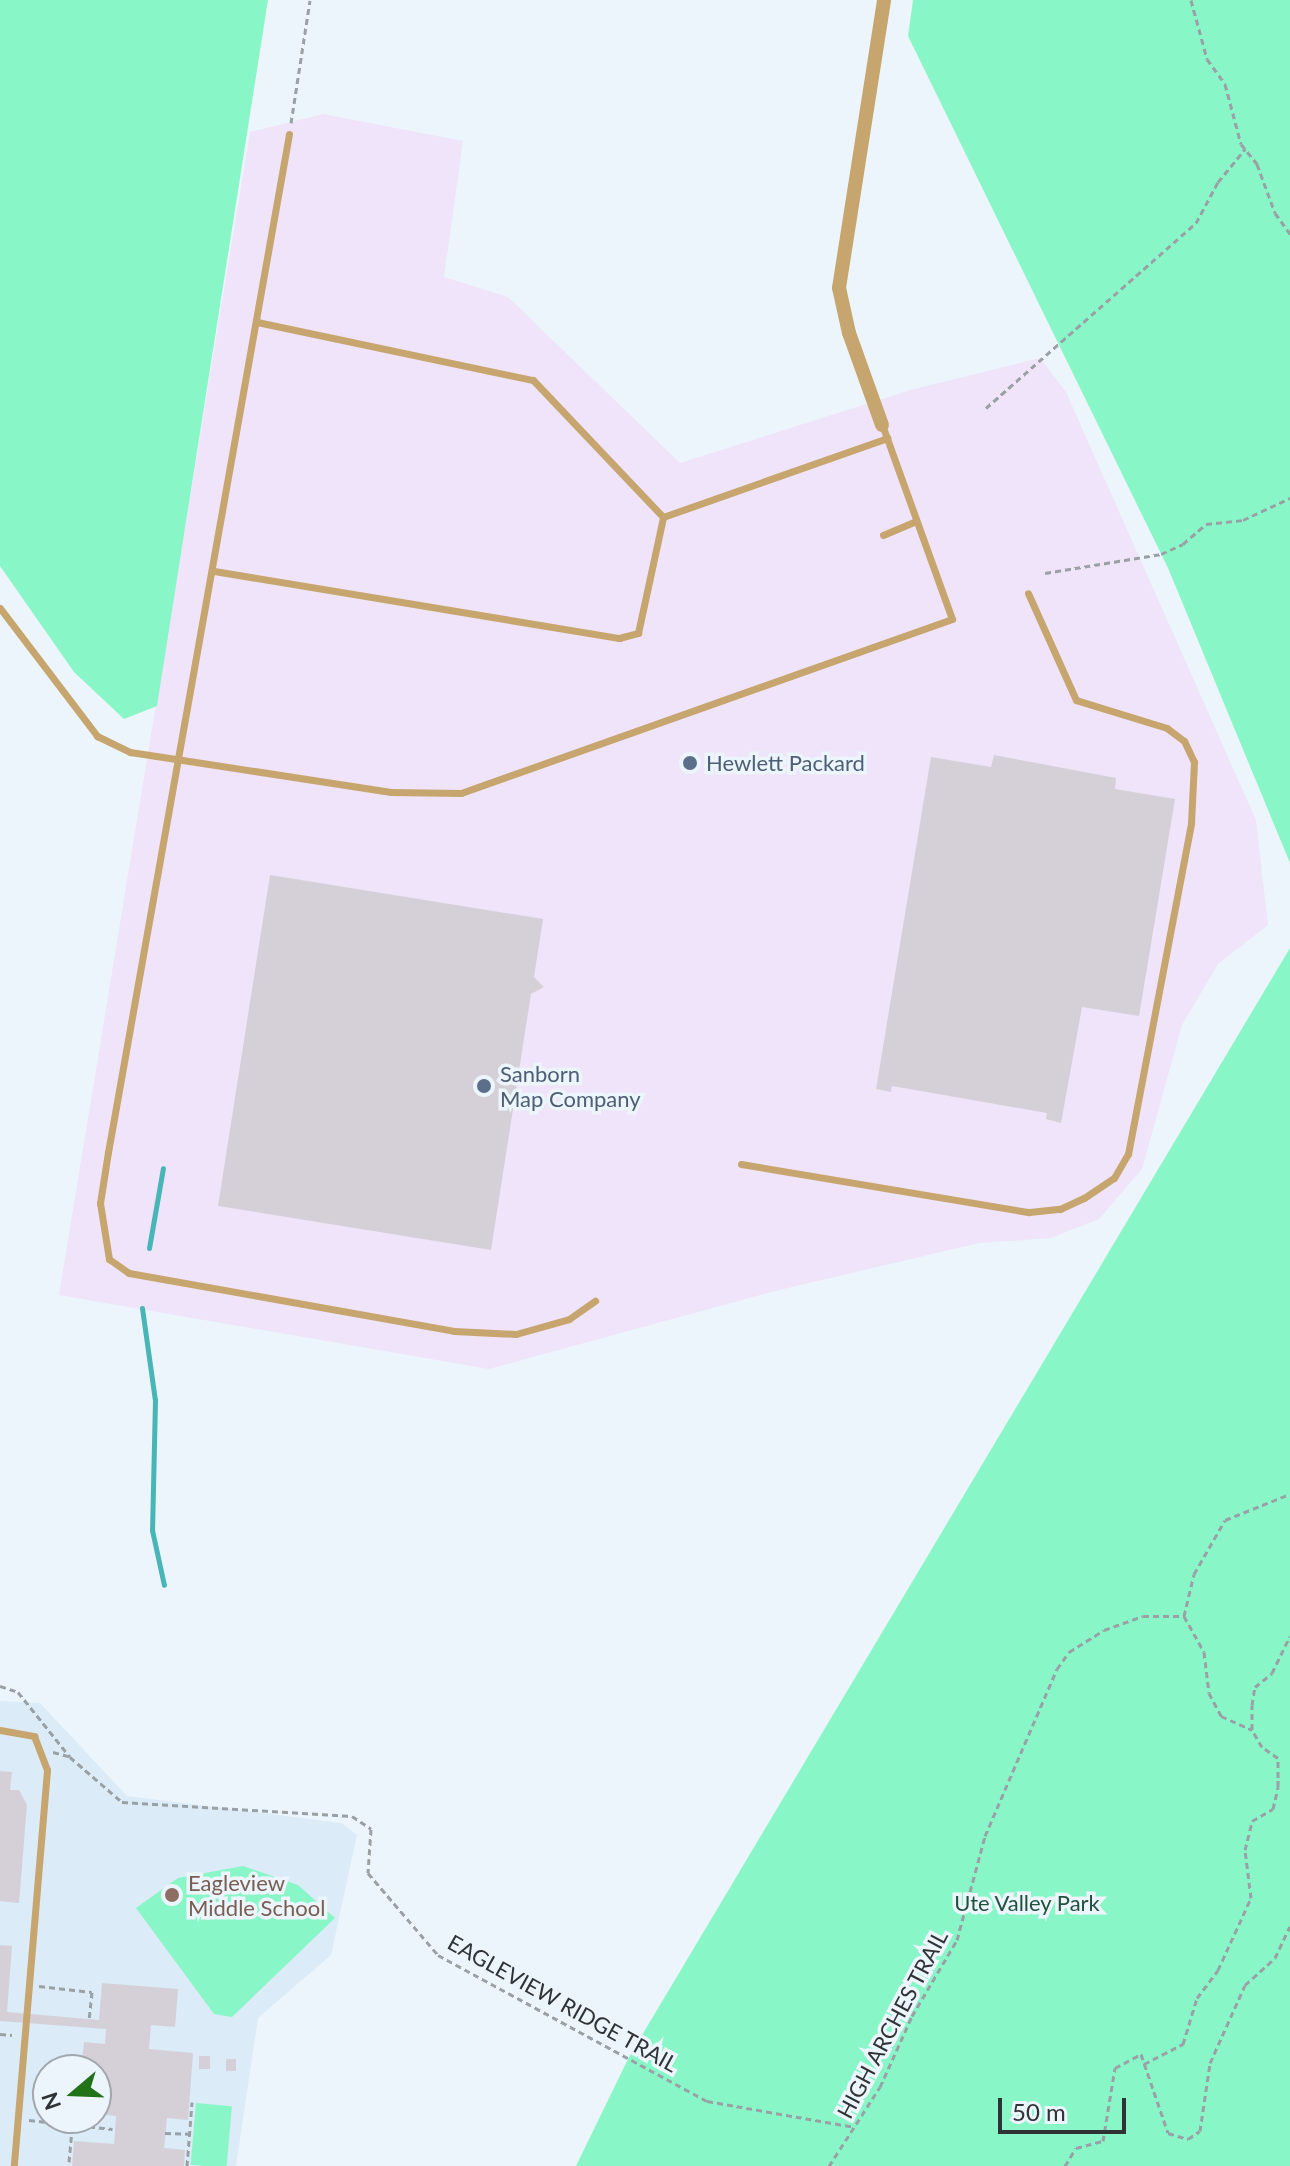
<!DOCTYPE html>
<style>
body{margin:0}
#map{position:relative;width:1290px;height:2166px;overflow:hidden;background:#ecf5fb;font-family:Lato,sans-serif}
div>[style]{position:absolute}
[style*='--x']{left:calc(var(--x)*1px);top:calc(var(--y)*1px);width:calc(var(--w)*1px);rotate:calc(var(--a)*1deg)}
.built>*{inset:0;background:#dbebf7}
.industrial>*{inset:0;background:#efe4f9}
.green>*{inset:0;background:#89f6c7;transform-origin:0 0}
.stream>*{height:5px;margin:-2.5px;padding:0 2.5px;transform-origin:2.5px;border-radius:2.5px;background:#48b5b7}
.building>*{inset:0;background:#d5d0d8;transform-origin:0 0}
.path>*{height:3px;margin-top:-1.5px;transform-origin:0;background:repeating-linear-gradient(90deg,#9aa1a5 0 6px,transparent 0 10px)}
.service>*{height:7px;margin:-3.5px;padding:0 3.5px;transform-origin:3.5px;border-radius:3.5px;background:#c6a66e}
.minor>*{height:14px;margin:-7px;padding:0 7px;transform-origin:7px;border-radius:7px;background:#c6a66e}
.dots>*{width:22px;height:22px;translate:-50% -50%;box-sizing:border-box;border:4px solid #ecf5fb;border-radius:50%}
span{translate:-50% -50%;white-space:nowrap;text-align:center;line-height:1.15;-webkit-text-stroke:7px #ecf5fb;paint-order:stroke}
.service-label{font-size:22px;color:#4e5e75}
.left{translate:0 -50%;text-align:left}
.education-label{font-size:22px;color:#785e54}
.park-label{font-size:22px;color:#22513d}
.street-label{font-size:22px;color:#303336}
.north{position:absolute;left:32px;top:2054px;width:80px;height:80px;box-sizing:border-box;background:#ecf5fb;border:2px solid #a1a7ac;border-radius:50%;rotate:251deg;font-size:22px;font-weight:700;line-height:32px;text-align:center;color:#303336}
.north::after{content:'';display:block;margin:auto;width:28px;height:36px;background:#227219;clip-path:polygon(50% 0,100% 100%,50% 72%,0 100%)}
.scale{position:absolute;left:998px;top:2098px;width:128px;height:36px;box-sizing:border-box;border:4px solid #303336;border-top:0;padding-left:10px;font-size:24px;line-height:28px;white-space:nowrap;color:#303336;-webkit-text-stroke:6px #ecf5fb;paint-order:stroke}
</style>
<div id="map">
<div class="built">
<div style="clip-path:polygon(evenodd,0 1701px,40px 1703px,127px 1796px,341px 1823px,357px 1835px,331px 1955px,258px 2018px,236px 2166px,0 2166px,0 1701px,48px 2070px,96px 2070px,96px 2118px,48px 2118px,48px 2070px)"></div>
</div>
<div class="industrial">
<div style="clip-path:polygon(323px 114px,463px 141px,444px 277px,508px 297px,680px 463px,914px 389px,1040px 358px,1066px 392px,1256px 820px,1268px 925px,1218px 964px,1182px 1025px,1142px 1169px,1099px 1219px,1051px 1238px,979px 1243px,771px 1292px,489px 1369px,59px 1295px,250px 132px)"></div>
</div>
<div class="green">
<div style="clip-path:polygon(0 0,268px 0,157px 706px,124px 719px,74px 672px,0 566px)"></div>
<div style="clip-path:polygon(913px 0,1290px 0,1290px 863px,1168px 568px,908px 36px)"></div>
<div style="clip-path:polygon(1290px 948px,1290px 2166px,576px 2166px,629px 2057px)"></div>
<div style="clip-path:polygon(243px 1866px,298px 1885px,335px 1918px,232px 2017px,214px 2014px,136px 1908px,178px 1878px)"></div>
<div style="left:196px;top:2103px;width:36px;height:62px;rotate:5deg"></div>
</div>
<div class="stream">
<div style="--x:149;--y:1248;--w:81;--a:-80.1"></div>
<div style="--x:142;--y:1308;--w:93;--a:82"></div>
<div style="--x:155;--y:1400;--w:130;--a:91.3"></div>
<div style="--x:152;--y:1530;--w:56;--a:77.7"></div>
</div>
<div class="building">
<div style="clip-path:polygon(994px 755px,1116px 778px,1115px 789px,1175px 799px,1139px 1016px,1082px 1007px,1061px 1123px,1046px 1119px,1047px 1113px,892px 1086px,891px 1092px,876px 1089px,931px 757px,991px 767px)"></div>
<div style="clip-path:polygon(270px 875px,543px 919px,534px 977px,544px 987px,531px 994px,491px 1250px,218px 1206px)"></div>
<div style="clip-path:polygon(0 1771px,12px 1772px,10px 1790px,19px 1790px,27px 1805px,19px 1903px,0 1901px)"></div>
<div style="clip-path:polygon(0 1945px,12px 1946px,7px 2012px,99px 2020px,102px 1983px,178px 1989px,175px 2027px,151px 2025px,149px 2049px,193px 2053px,188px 2120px,167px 2118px,164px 2148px,185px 2150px,184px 2166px,72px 2166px,74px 2141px,114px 2144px,116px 2116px,96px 2114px,96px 2070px,81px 2070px,84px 2042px,105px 2044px,106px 2029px,0 2021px)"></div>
<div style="left:199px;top:2056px;width:11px;height:13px"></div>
<div style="left:226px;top:2059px;width:10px;height:12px"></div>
</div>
<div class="path">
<div style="--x:1191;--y:0;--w:61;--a:74.8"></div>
<div style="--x:1207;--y:59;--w:31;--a:54"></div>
<div style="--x:1225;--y:84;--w:62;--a:75.1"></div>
<div style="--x:1241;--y:144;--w:26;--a:51"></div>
<div style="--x:1257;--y:164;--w:52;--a:69.8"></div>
<div style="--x:1275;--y:213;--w:26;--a:54"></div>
<div style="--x:291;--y:123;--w:124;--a:-81.2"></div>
<div style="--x:986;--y:408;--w:280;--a:-41.4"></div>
<div style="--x:1196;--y:223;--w:47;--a:-61.8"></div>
<div style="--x:1218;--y:182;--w:43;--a:-50.7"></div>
<div style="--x:1045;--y:573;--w:118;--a:-9.3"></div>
<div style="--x:1161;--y:554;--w:24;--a:-24"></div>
<div style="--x:1183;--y:544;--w:30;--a:-41"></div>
<div style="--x:1206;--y:524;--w:37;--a:-6"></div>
<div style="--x:1243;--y:520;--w:52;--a:-25.1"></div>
<div style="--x:1184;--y:1616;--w:43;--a:-76.6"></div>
<div style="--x:1194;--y:1574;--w:62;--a:-60.1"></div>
<div style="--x:1225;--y:1520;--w:70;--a:-21.8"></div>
<div style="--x:1184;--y:1616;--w:41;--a:60.9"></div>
<div style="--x:1204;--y:1652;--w:41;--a:83"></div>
<div style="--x:1209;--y:1693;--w:26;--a:62"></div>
<div style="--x:1221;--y:1716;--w:34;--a:24"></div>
<div style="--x:0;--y:1686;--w:19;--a:18"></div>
<div style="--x:18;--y:1692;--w:83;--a:51.3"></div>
<div style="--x:70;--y:1757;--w:69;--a:40.9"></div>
<div style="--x:122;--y:1802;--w:230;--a:3.5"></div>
<div style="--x:352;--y:1816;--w:23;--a:34"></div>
<div style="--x:371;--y:1829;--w:44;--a:93.9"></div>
<div style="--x:368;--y:1873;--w:108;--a:49.5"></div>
<div style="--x:438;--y:1955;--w:306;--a:28.5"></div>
<div style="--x:707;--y:2101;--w:150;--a:10"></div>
<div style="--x:53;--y:1752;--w:16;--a:15"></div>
<div style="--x:39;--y:1986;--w:53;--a:6.5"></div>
<div style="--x:92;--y:1992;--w:27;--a:96"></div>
<div style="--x:0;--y:2034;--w:12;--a:5"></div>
<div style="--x:1144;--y:2064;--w:44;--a:-27.1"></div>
<div style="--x:1183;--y:2044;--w:48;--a:-73.1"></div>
<div style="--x:1197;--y:1998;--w:35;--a:-53"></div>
<div style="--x:1218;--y:1970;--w:79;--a:-65.4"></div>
<div style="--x:1251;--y:1898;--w:48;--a:-97.1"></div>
<div style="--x:1245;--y:1850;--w:30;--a:-76"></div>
<div style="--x:1252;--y:1821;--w:24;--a:-30"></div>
<div style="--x:1273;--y:1809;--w:23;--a:-77"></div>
<div style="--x:1278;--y:1787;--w:29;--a:-90"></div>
<div style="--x:1278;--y:1758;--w:19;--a:-145"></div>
<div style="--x:1262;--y:1747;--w:20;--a:-120"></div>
<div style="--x:1252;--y:1730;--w:25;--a:-90"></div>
<div style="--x:1252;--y:1705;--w:18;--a:-81"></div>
<div style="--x:1255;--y:1687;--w:22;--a:-39"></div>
<div style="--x:1272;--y:1673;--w:41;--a:-64.1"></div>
<div style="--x:29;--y:2120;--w:84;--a:6.1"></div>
<div style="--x:165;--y:2133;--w:24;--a:2"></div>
<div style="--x:69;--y:2162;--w:44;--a:-84.8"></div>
<div style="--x:187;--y:2166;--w:64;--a:-85.5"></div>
<div style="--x:829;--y:2166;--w:94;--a:-57.2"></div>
<div style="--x:880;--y:2087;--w:78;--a:-65.7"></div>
<div style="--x:912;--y:2016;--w:88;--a:-59.4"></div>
<div style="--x:957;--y:1940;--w:108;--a:-74.9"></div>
<div style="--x:985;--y:1836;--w:182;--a:-66.7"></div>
<div style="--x:1057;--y:1669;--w:21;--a:-55"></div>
<div style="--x:1069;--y:1652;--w:41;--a:-32.2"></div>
<div style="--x:1104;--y:1630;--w:41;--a:-19.7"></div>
<div style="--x:1143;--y:1616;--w:41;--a:0"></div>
<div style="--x:1065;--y:2166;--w:21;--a:-59"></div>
<div style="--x:1076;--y:2148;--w:28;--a:-15"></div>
<div style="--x:1103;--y:2141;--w:74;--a:-80.7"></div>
<div style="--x:1115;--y:2068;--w:30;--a:-28"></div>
<div style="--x:1141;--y:2054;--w:83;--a:71.1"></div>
<div style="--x:1168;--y:2133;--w:21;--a:17"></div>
<div style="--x:1188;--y:2139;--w:14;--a:-34"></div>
<div style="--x:1200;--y:2131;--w:69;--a:-81.6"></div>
<div style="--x:1210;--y:2063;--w:85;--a:-65.8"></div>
<div style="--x:1245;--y:1985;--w:40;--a:-42"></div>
<div style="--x:1275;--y:1958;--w:35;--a:-65"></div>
</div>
<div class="service">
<div style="--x:289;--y:134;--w:1034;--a:100.08"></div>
<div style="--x:108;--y:1152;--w:52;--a:98.9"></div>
<div style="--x:100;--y:1203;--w:57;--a:80.9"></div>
<div style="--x:109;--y:1259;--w:24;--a:35"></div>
<div style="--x:129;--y:1273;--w:330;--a:10.1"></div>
<div style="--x:454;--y:1331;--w:62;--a:2.8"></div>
<div style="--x:516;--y:1334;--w:55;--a:-15.8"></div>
<div style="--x:569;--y:1319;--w:32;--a:-35"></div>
<div style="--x:257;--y:322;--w:282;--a:11.9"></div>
<div style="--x:533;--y:380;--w:189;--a:46.5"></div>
<div style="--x:663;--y:517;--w:238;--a:-19.4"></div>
<div style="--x:883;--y:535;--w:36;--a:-23"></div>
<div style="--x:214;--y:571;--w:411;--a:9.4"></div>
<div style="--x:619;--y:638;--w:20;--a:-15"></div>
<div style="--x:638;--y:633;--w:119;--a:-77.8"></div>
<div style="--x:0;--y:608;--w:161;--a:52.8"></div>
<div style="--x:97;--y:736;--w:37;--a:26"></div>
<div style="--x:130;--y:752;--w:264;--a:8.7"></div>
<div style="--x:391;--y:792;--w:70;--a:0.8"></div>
<div style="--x:461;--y:793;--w:521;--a:-19.51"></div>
<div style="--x:952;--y:619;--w:206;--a:-109.8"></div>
<div style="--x:741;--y:1164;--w:292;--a:9.5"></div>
<div style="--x:1029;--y:1212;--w:31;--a:-6"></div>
<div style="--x:1060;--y:1209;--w:26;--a:-25"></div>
<div style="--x:1084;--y:1198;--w:36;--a:-34"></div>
<div style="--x:1114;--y:1178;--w:28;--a:-60"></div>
<div style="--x:1128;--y:1154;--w:337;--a:-79.2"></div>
<div style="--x:1191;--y:823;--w:61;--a:-87.2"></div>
<div style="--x:1194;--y:762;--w:23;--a:-115"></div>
<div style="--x:1184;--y:741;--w:21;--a:-143"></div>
<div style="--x:1167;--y:728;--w:95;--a:-162.9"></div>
<div style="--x:1076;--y:700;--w:117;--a:-114.2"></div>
<div style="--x:0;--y:1730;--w:35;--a:10"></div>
<div style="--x:34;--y:1736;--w:36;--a:69"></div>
<div style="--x:47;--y:1770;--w:397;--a:94.8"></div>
</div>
<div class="minor">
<div style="--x:882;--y:425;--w:98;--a:-109.7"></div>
<div style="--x:849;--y:333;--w:46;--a:-102.5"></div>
<div style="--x:839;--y:288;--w:291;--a:-81.1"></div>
</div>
<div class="dots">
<div style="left:690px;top:763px;background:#5c6f8a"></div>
<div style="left:484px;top:1086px;background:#5c6f8a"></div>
<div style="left:172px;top:1895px;background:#8d6e63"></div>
</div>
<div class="service-label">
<span class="left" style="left:706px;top:763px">Hewlett Packard</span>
<span class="left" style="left:500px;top:1086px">Sanborn<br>Map Company</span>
</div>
<div class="education-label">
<span class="left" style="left:188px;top:1895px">Eagleview<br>Middle School</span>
</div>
<div class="park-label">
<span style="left:1027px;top:1903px">Ute Valley Park</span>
</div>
<div class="street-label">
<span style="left:563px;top:2003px;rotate:29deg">EAGLEVIEW RIDGE TRAIL</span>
<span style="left:892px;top:2024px;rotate:-62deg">HIGH ARCHES TRAIL</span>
</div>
<div class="north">N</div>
<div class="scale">50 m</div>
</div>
